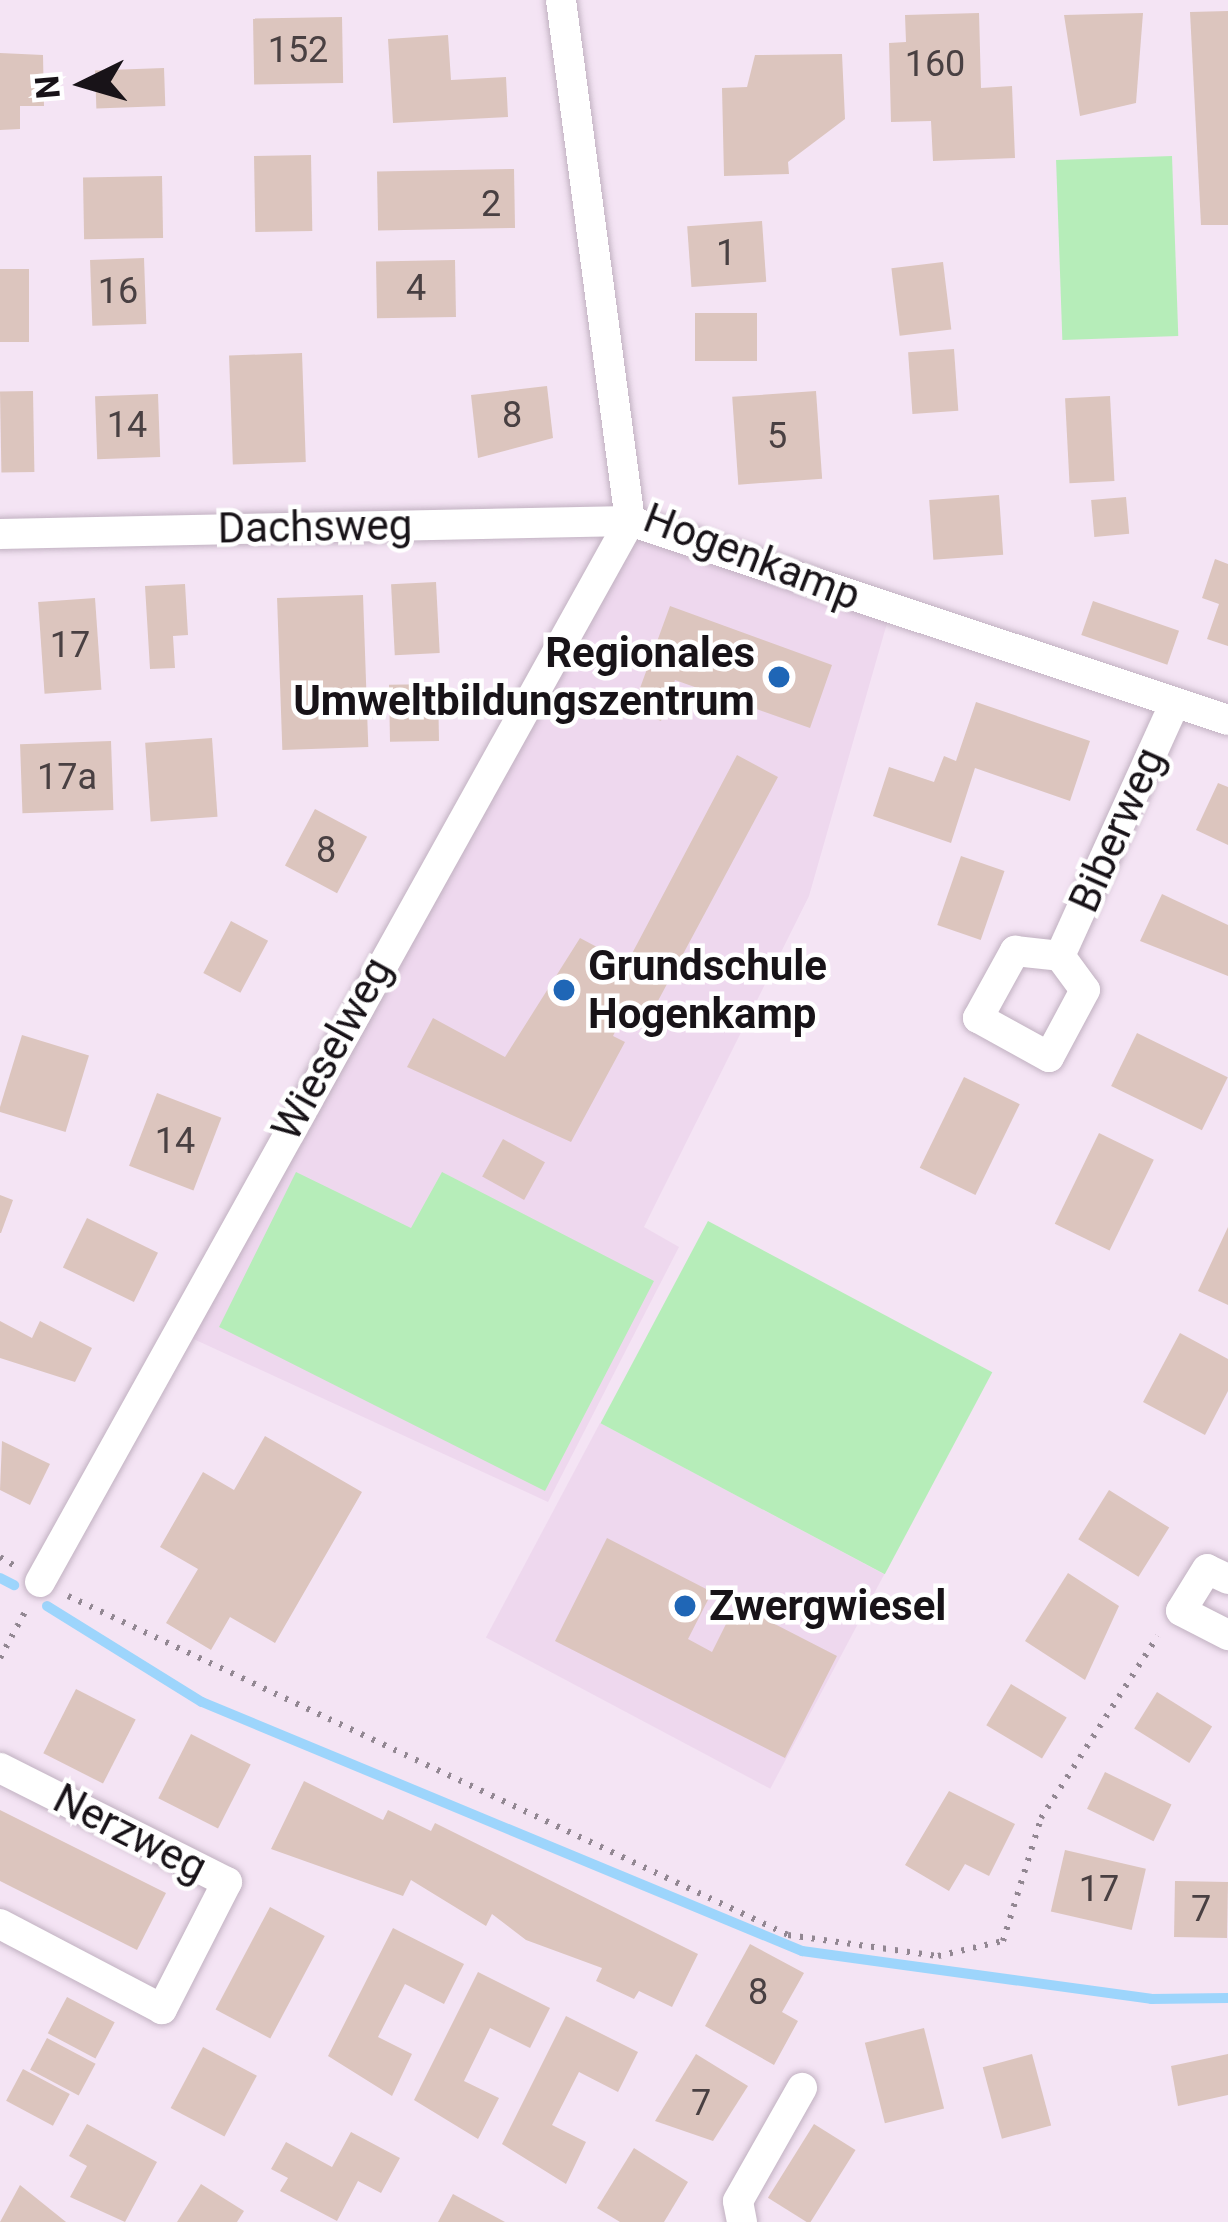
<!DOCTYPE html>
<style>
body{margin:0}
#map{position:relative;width:1228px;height:2222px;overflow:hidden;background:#f4e4f4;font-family:Roboto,sans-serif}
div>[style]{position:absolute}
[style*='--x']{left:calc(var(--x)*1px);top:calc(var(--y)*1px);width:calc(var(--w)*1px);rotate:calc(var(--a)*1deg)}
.built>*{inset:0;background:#eed8ee;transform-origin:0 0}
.green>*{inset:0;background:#b6edb9;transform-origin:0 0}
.stream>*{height:10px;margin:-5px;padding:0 5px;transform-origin:5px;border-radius:5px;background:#9dd5fc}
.building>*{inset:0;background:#dcc5be;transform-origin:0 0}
.path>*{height:6px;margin-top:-3px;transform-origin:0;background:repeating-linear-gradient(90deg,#928792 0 3px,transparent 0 12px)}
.roads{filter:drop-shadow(0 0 3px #c1b1c1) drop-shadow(0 0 3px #c1b1c1)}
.street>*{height:30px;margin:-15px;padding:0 15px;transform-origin:15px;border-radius:15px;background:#fff}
.dots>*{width:33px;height:33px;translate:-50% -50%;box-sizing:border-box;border:6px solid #fff;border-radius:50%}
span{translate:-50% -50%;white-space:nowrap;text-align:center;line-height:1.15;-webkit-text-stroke:9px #fff;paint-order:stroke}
.number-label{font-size:36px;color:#494042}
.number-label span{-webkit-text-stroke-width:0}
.street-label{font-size:42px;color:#181318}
.poi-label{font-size:42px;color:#181318;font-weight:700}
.right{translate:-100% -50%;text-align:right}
.left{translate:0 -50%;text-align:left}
.north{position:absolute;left:24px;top:24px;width:120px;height:120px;-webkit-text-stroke:9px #fff;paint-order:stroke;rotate:265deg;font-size:33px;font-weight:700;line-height:48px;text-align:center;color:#181318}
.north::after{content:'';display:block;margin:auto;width:42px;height:54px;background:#181318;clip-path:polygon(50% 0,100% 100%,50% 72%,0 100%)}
</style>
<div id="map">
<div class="built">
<div style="clip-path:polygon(630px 521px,891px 609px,809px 896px,644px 1227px,679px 1247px,548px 1502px,174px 1330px)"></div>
<div style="left:600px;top:1423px;width:322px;height:243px;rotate:28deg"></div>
</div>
<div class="green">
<div style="left:1172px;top:156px;width:180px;height:116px;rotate:88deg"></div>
<div style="clip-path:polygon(296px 1172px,411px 1228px,442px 1172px,654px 1281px,545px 1491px,219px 1327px)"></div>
<div style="left:708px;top:1221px;width:322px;height:229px;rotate:28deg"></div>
</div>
<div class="stream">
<div style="--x:0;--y:1578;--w:16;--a:27"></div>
<div style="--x:47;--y:1606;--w:182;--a:31.8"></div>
<div style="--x:202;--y:1702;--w:650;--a:22.54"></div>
<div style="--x:802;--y:1951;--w:352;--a:7.8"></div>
<div style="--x:1151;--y:1999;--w:77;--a:-0.7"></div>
</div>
<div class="building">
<div style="clip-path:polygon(1228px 11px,1228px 225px,1201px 225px,1190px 12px)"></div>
<div style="clip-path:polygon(979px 13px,981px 88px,1012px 86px,1015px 158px,933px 161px,931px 121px,891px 122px,889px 43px,906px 42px,905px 15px)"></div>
<div style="clip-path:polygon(1143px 13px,1136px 103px,1080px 116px,1064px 15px)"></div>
<div style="left:342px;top:17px;width:66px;height:89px;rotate:89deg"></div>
<div style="clip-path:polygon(448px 35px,451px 80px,506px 77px,508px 117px,393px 123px,388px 39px)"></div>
<div style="clip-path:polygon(0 53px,43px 55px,44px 106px,20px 106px,20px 129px,0 130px)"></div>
<div style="clip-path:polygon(842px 54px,845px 119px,788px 162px,789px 174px,724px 176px,722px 88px,747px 87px,755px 55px)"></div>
<div style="left:164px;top:68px;width:38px;height:69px;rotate:88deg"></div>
<div style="left:311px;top:155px;width:76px;height:57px;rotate:89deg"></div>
<div style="left:514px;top:169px;width:59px;height:137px;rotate:89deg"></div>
<div style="left:162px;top:176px;width:62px;height:79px;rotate:89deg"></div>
<div style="left:762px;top:221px;width:61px;height:75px;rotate:86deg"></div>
<div style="left:144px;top:258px;width:66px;height:54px;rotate:88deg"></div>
<div style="left:455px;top:260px;width:57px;height:79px;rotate:89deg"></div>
<div style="left:943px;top:262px;width:68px;height:52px;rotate:83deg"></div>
<div style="left:0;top:269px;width:29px;height:73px"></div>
<div style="left:757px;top:313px;width:48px;height:62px;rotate:90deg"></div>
<div style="left:954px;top:349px;width:62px;height:46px;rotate:86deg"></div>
<div style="left:302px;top:353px;width:109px;height:73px;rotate:88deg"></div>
<div style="clip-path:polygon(547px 386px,553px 438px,478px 458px,471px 395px)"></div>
<div style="left:33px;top:391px;width:81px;height:33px;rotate:89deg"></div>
<div style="left:816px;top:391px;width:88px;height:84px;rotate:86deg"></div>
<div style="left:158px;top:394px;width:63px;height:63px;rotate:88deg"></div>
<div style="left:1110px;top:396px;width:85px;height:45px;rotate:87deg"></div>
<div style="left:999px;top:495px;width:60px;height:70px;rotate:86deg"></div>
<div style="left:1126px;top:497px;width:37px;height:35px;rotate:85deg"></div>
<div style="clip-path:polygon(1215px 559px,1228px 564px,1228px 646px,1207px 639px,1219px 604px,1202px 598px)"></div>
<div style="left:436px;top:582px;width:71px;height:45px;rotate:87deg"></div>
<div style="clip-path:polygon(185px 584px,188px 635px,173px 636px,175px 668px,150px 669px,145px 586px)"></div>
<div style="left:363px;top:595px;width:152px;height:86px;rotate:88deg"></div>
<div style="left:95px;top:598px;width:92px;height:57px;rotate:86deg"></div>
<div style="left:1093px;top:601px;width:91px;height:36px;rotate:19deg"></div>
<div style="clip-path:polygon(670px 606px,832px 665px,810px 728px,675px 680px,661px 721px,632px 710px)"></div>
<div style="left:438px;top:684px;width:57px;height:49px;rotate:89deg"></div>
<div style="clip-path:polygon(976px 702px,1090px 741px,1070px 801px,975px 768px,951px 843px,873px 816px,889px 767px,934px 782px,944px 756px,956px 761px)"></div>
<div style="left:212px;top:738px;width:79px;height:67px;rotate:86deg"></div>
<div style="left:111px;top:741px;width:69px;height:91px;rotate:88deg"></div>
<div style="clip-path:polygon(737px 755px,778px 777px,644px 1027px,623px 1016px,613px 1036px,625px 1042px,571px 1142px,407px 1067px,433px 1018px,505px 1057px,580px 938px,627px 963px)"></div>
<div style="clip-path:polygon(1218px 783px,1228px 787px,1228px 845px,1196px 830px)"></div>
<div style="left:315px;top:809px;width:59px;height:64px;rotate:28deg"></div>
<div style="left:961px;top:856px;width:46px;height:73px;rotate:19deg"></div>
<div style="clip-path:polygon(1162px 894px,1228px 925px,1228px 976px,1140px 941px)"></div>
<div style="left:231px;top:921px;width:42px;height:59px;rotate:28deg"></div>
<div style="left:1137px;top:1033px;width:101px;height:59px;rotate:26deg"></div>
<div style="left:22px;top:1035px;width:70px;height:80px;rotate:17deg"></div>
<div style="left:964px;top:1077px;width:62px;height:101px;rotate:26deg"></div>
<div style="left:157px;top:1093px;width:69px;height:78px;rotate:21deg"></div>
<div style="left:1099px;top:1133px;width:61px;height:101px;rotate:26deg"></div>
<div style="left:503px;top:1139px;width:48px;height:43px;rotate:29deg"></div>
<div style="clip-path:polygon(0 1195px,13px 1200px,1px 1233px,0 1233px)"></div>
<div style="left:87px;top:1218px;width:79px;height:55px;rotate:26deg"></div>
<div style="clip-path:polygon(1228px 1227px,1228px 1305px,1198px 1291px)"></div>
<div style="clip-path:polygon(0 1321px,32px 1338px,40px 1321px,92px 1348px,75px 1382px,0 1358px)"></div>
<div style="clip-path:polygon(1180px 1333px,1228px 1359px,1228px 1391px,1205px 1435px,1143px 1402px)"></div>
<div style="clip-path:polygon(265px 1436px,362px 1492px,275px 1643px,230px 1617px,211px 1650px,166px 1623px,198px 1569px,160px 1547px,203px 1472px,234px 1490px)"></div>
<div style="clip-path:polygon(2px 1441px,50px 1464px,30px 1505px,0 1490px)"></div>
<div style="left:1109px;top:1490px;width:71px;height:58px;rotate:32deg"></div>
<div style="clip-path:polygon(607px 1538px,712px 1592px,688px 1639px,712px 1652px,736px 1604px,837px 1656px,785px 1758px,555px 1641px)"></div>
<div style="clip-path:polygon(1068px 1573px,1119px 1606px,1085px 1680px,1025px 1641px)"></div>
<div style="left:1011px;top:1684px;width:65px;height:48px;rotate:31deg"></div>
<div style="left:76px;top:1689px;width:67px;height:72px;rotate:27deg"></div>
<div style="left:1157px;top:1692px;width:65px;height:43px;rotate:32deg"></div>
<div style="left:191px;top:1734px;width:67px;height:72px;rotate:27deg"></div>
<div style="left:1105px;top:1772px;width:74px;height:41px;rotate:26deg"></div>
<div style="clip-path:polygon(304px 1781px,383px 1820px,388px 1810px,431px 1831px,435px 1823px,698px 1954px,672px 2007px,639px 1991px,634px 1999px,596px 1981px,602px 1968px,526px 1940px,492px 1914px,486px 1926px,411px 1880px,403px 1896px,271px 1849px)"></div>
<div style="clip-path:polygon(949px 1791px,1015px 1824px,989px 1876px,965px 1864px,949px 1891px,905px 1865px)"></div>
<div style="clip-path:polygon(0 1810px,166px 1893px,137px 1950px,0 1881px)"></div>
<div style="left:1065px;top:1850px;width:83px;height:63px;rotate:13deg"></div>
<div style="left:1175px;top:1881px;width:53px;height:56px;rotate:1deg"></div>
<div style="left:270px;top:1907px;width:62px;height:116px;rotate:28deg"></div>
<div style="clip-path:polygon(393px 1928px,464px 1964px,444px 2004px,405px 1984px,378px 2037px,412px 2054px,392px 2096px,328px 2056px)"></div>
<div style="clip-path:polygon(750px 1944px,804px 1973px,782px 2012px,798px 2021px,774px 2065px,705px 2026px)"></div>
<div style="clip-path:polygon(478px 1972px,550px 2008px,530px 2048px,490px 2028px,464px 2081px,499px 2098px,478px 2139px,414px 2100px)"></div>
<div style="left:67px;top:1997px;width:54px;height:41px;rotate:28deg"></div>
<div style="clip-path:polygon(566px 2016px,638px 2052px,618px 2092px,579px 2072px,552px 2125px,586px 2142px,566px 2184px,502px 2144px)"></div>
<div style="left:924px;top:2028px;width:83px;height:61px;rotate:76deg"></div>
<div style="left:47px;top:2038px;width:55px;height:36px;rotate:28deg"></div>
<div style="left:203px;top:2047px;width:61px;height:69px;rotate:28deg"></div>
<div style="clip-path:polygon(696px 2054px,748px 2086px,713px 2141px,655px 2121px)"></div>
<div style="left:1032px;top:2054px;width:74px;height:51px;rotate:75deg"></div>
<div style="clip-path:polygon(1228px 2054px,1228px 2095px,1178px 2106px,1171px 2066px)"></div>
<div style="left:23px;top:2069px;width:53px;height:36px;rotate:28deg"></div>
<div style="clip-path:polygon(87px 2124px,157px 2162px,125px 2222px,70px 2197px,87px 2166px,69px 2156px)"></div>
<div style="left:814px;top:2124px;width:49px;height:87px;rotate:32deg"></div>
<div style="clip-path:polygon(351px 2132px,400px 2158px,381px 2193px,358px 2181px,337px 2221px,280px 2191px,288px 2178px,271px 2169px,286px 2142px,332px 2167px)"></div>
<div style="clip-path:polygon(634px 2148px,688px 2182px,664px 2222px,620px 2222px,597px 2208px)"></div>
<div style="clip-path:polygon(201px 2184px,244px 2211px,237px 2222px,177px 2222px)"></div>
<div style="clip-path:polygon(20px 2185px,66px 2222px,0 2222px)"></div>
<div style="clip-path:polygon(453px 2194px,505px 2222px,438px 2222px)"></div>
</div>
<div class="path">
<div style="--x:0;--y:1557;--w:17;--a:31"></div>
<div style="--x:68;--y:1596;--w:796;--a:25.21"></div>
<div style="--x:788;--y:1935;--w:151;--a:8"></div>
<div style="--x:938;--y:1956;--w:67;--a:-13"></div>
<div style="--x:1003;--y:1941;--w:129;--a:-72.8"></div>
<div style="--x:1041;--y:1818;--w:216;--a:-57.3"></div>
<div style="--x:0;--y:1658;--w:52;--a:-61.5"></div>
</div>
<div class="roads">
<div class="street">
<div style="--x:561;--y:0;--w:526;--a:82.46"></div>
<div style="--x:630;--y:521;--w:630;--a:18.41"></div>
<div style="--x:0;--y:534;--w:630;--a:-1.18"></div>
<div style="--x:1060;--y:956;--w:42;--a:53.7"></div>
<div style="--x:1085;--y:990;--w:76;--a:118.2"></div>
<div style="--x:1049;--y:1057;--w:81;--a:-151.2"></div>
<div style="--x:978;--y:1018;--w:77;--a:-61.1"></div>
<div style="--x:1015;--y:951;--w:45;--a:6.3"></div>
<div style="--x:1060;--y:956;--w:278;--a:-65.6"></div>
<div style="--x:1228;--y:1579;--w:23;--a:-155"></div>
<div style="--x:1207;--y:1569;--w:49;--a:121.8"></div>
<div style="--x:1181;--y:1611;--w:53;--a:27.1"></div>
<div style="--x:40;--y:1582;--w:1214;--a:-60.92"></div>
<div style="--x:0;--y:1768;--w:254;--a:26.7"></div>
<div style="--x:227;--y:1882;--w:143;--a:117.1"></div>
<div style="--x:162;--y:2009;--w:183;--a:-152.3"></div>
<div style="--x:742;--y:2222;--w:21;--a:-101"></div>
<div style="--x:738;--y:2201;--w:130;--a:-60.5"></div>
</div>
</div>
<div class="dots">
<div style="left:779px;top:677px;background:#1f66b6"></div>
<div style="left:564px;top:990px;background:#1f66b6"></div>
<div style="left:685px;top:1606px;background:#1f66b6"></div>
</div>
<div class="number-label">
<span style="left:298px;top:51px">152</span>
<span style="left:935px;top:65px">160</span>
<span style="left:491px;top:205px">2</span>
<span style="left:726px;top:254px">1</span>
<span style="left:416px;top:289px">4</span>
<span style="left:118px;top:292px">16</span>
<span style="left:512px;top:416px">8</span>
<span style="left:127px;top:426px">14</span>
<span style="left:777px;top:437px">5</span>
<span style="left:70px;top:646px">17</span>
<span style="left:67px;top:778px">17a</span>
<span style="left:326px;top:851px">8</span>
<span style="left:175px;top:1142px">14</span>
<span style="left:1099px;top:1890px">17</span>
<span style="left:1201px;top:1910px">7</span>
<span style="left:758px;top:1993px">8</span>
<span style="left:701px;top:2104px">7</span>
</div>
<div class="street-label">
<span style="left:315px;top:527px;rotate:-1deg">Dachsweg</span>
<span style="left:752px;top:557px;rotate:21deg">Hogenkamp</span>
<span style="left:1117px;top:830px;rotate:-66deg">Biberweg</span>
<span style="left:332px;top:1049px;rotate:-61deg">Wieselweg</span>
<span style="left:130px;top:1833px;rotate:27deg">Nerzweg</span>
</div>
<div class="poi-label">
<span class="right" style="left:755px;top:677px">Regionales<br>Umweltbildungszentrum</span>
<span class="left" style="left:588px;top:990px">Grundschule<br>Hogenkamp</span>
<span class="left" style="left:709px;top:1606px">Zwergwiesel</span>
</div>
<div class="north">N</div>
</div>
